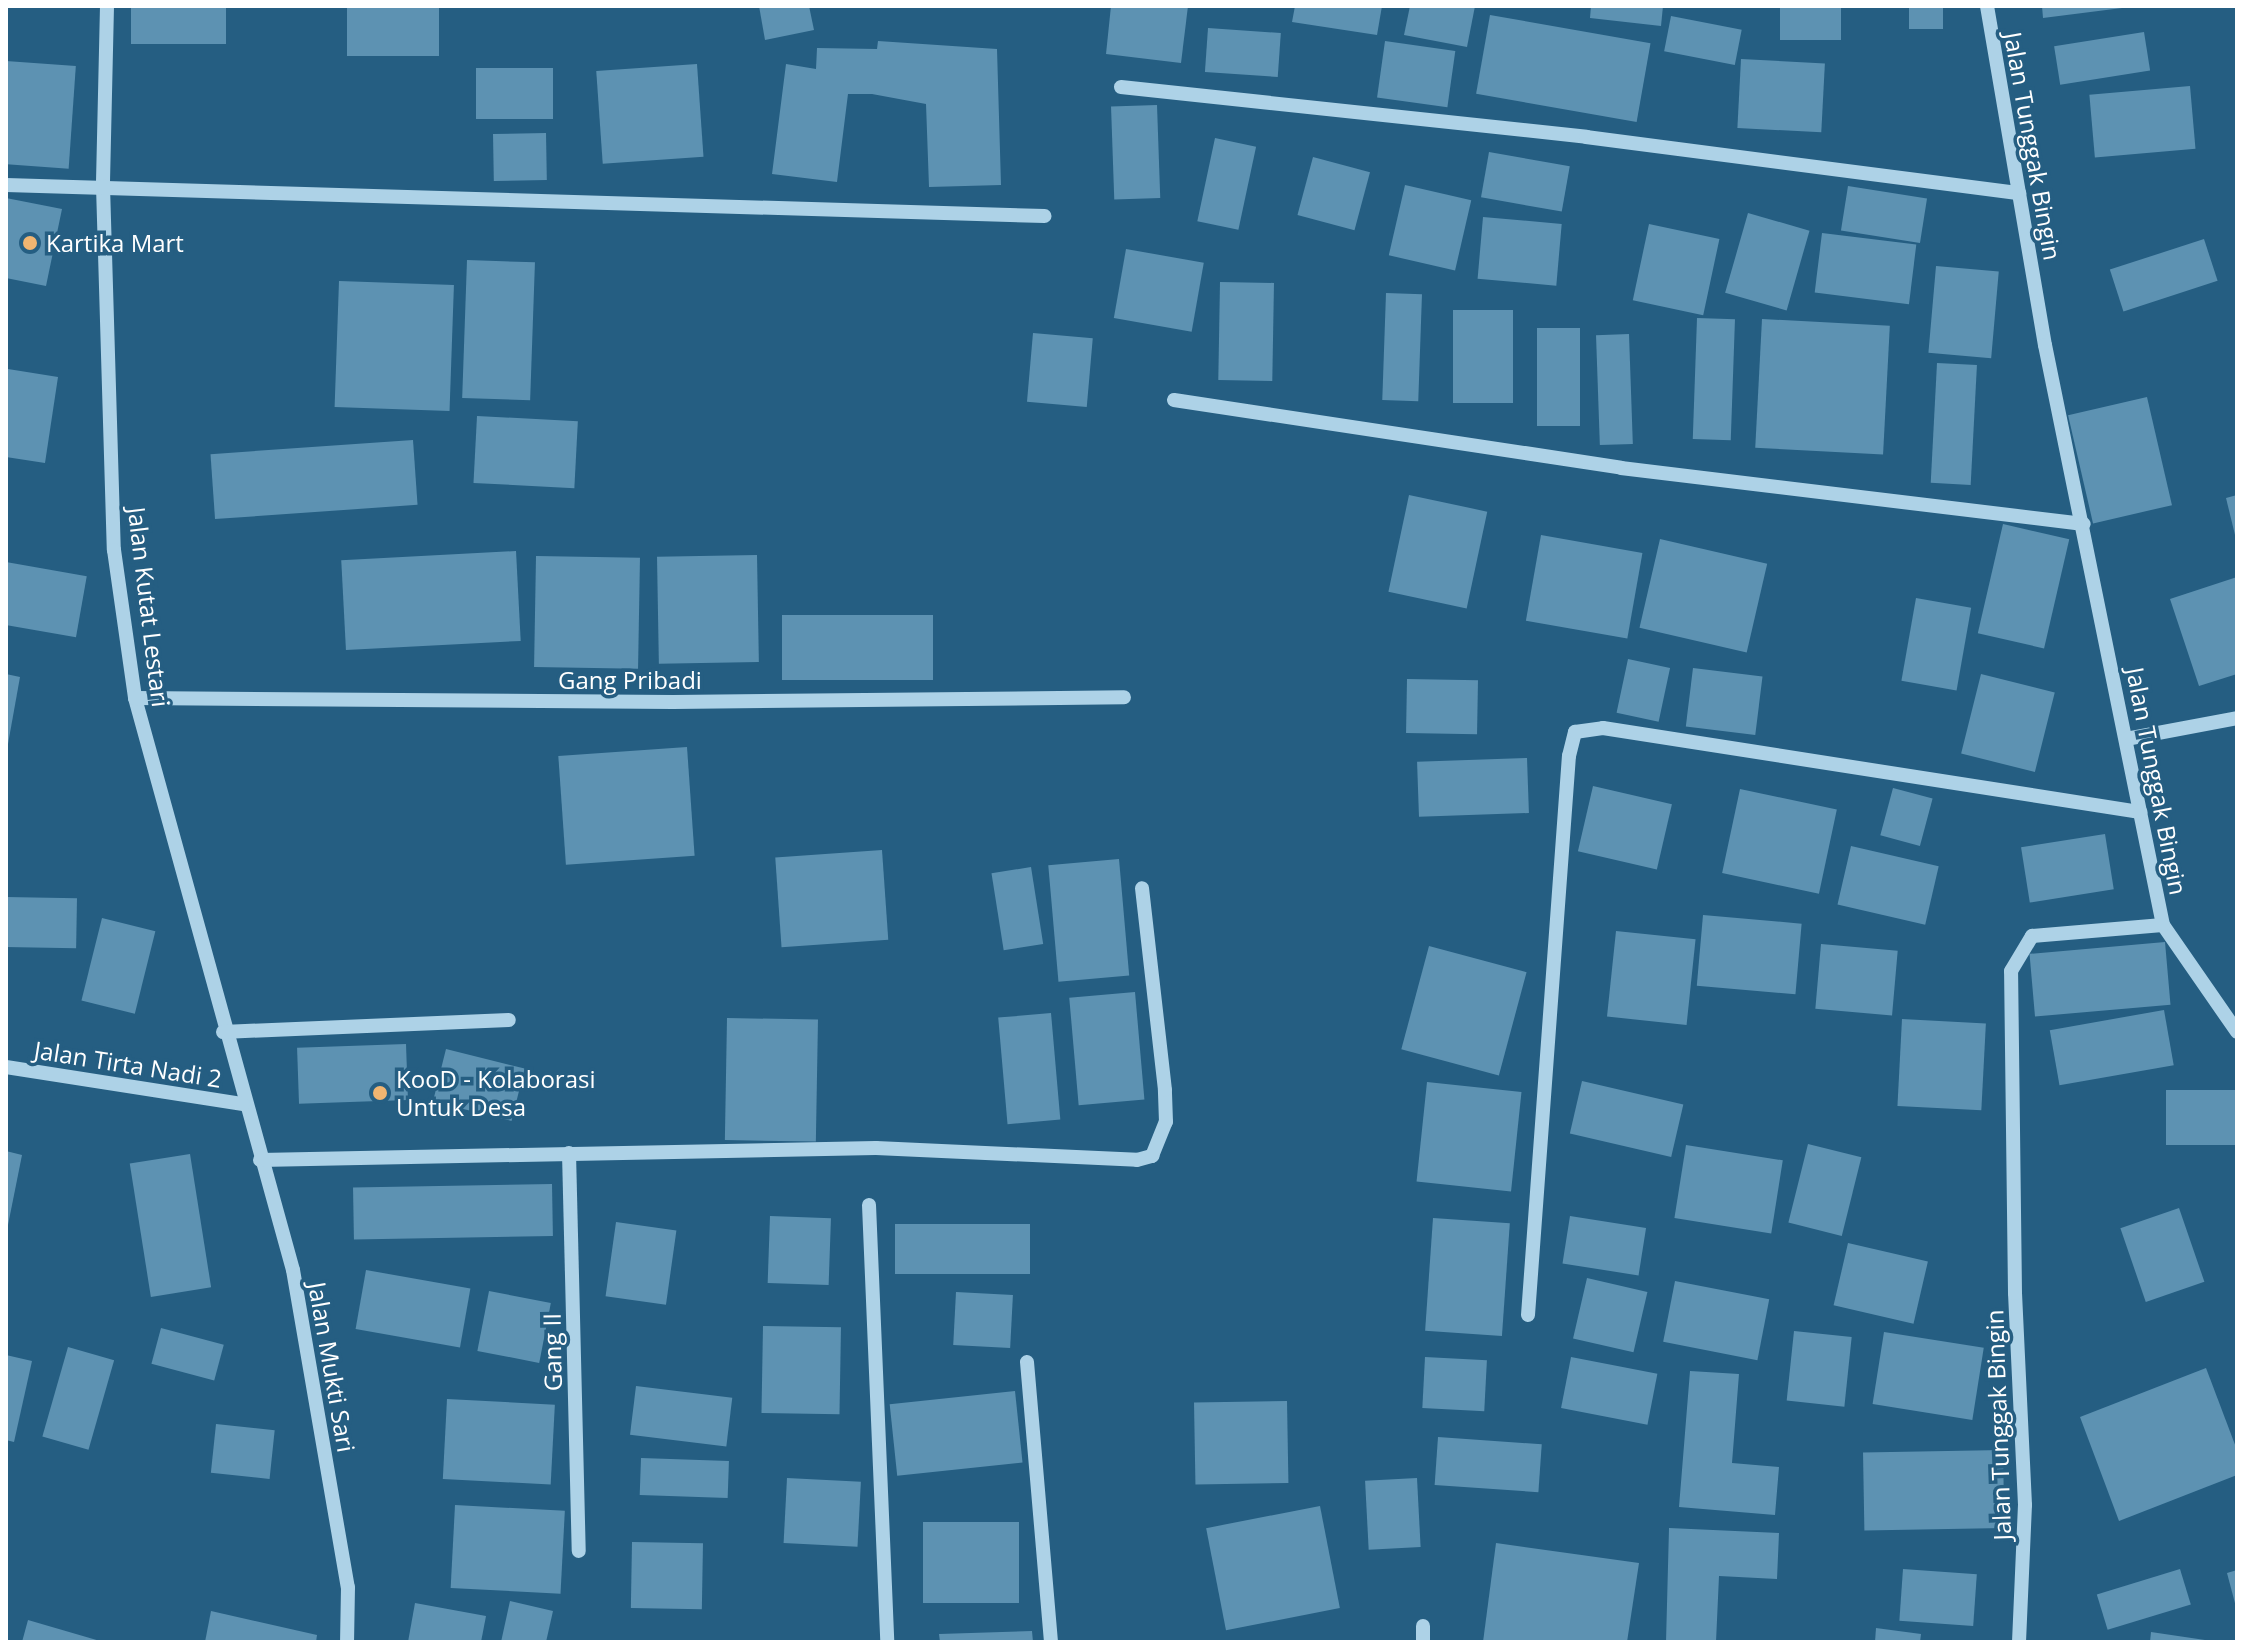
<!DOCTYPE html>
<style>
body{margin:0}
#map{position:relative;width:2243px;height:1648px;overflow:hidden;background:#255e82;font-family:"Open Sans",sans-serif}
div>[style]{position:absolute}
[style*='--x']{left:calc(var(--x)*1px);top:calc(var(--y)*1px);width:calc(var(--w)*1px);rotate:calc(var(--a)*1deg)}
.building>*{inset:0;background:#5d92b2;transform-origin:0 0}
.minor>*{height:14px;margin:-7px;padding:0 7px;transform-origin:7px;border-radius:7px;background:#add2e7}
.dots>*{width:22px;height:22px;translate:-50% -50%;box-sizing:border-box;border:4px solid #255e82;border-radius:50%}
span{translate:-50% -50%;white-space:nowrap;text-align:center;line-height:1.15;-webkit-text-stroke:7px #255e82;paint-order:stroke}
.street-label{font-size:24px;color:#fff}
.poi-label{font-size:24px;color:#fff}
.left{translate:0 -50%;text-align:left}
.frame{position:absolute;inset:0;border:8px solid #fff;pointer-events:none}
</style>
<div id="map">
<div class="building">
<div style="left:131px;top:6px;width:95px;height:38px"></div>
<div style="left:347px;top:6px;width:92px;height:50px"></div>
<div style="clip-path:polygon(759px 6px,809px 6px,814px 30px,765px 40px)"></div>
<div style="clip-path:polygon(1111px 6px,1188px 6px,1181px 63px,1106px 54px)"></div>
<div style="clip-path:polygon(1295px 6px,1382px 6px,1377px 35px,1292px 22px)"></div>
<div style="clip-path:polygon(1410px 6px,1475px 6px,1467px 47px,1404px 35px)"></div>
<div style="clip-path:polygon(1591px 6px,1663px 6px,1661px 26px,1590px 18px)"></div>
<div style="left:1780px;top:6px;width:61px;height:34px"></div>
<div style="left:1909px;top:6px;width:34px;height:23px"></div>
<div style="clip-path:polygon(2042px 6px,2122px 6px,2122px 8px,2043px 18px)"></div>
<div style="left:1490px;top:15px;width:163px;height:80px;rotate:10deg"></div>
<div style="left:1671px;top:16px;width:72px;height:36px;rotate:11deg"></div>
<div style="left:1208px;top:28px;width:73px;height:44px;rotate:4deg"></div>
<div style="left:2144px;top:32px;width:39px;height:91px;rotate:81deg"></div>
<div style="clip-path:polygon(878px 41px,997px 49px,1001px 185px,929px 187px,926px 104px,872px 94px,848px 94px,837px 182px,772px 174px,786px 64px,816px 69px,817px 48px,877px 49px)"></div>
<div style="left:1385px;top:41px;width:71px;height:57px;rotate:8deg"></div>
<div style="left:1741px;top:59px;width:84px;height:69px;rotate:3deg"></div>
<div style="left:6px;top:61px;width:70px;height:103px;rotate:4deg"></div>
<div style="left:697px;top:64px;width:93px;height:101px;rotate:86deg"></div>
<div style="left:553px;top:68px;width:51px;height:77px;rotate:90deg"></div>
<div style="left:2190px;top:86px;width:63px;height:101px;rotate:85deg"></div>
<div style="left:1157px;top:105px;width:93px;height:46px;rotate:88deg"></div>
<div style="left:546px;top:133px;width:47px;height:53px;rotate:89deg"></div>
<div style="left:1215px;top:138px;width:42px;height:85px;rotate:12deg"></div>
<div style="left:1489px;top:152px;width:82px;height:46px;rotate:10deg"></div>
<div style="left:1313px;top:157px;width:59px;height:60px;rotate:15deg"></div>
<div style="left:1405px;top:185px;width:68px;height:72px;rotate:13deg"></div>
<div style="left:1848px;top:186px;width:80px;height:45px;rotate:9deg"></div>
<div style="clip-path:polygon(6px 198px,62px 209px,46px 286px,6px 278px)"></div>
<div style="left:1748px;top:213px;width:64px;height:83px;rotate:16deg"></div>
<div style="left:1483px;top:217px;width:79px;height:62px;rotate:5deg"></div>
<div style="left:1649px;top:224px;width:72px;height:78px;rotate:12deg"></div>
<div style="left:1822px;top:233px;width:95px;height:60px;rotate:7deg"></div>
<div style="left:2204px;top:239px;width:44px;height:99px;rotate:72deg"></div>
<div style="left:1126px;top:249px;width:79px;height:70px;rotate:10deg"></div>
<div style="left:467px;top:260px;width:68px;height:138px;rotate:2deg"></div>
<div style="left:1936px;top:266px;width:63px;height:87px;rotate:5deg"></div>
<div style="left:339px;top:281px;width:115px;height:126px;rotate:2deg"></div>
<div style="left:1220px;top:282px;width:54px;height:98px;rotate:1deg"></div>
<div style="left:1386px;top:293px;width:36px;height:107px;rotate:2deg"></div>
<div style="left:1453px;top:310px;width:60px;height:93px"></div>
<div style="left:1697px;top:318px;width:38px;height:121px;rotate:2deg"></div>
<div style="left:1762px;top:319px;width:128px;height:129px;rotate:3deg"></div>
<div style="left:1537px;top:328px;width:43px;height:98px"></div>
<div style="left:1033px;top:333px;width:60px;height:69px;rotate:5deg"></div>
<div style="left:1629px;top:334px;width:110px;height:33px;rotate:88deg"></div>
<div style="left:1937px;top:363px;width:40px;height:120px;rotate:3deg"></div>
<div style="clip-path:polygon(8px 369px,58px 377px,45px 463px,6px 457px)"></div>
<div style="left:2147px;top:397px;width:111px;height:81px;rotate:77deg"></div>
<div style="left:477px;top:416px;width:101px;height:67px;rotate:3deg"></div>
<div style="left:413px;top:440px;width:65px;height:203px;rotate:86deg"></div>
<div style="left:1409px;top:495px;width:80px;height:99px;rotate:12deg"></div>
<div style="clip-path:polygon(2237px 495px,2237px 539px,2236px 539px,2226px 498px)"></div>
<div style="left:2003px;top:524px;width:68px;height:112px;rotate:13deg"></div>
<div style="left:1541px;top:535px;width:103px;height:87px;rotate:10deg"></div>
<div style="left:1660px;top:539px;width:110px;height:91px;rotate:13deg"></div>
<div style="left:516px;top:551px;width:90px;height:175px;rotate:87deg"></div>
<div style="left:757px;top:555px;width:107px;height:100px;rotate:89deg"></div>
<div style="left:536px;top:556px;width:104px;height:111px;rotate:1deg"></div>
<div style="left:6px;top:562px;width:82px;height:62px;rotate:10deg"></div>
<div style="clip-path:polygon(2237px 577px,2237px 674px,2199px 686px,2170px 599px)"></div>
<div style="left:1916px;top:598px;width:56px;height:84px;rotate:10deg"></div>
<div style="left:782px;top:615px;width:151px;height:65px"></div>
<div style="left:1628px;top:659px;width:43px;height:55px;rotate:12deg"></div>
<div style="left:1693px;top:668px;width:70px;height:59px;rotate:7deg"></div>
<div style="clip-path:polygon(6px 674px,20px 677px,8px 744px,6px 744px)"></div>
<div style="left:1981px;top:674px;width:76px;height:82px;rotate:14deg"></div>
<div style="left:1407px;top:679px;width:71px;height:54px;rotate:1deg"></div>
<div style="left:687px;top:747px;width:109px;height:129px;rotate:86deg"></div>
<div style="left:1527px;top:758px;width:55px;height:110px;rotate:88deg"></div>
<div style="left:1593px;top:786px;width:81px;height:67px;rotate:13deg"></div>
<div style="left:1893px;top:788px;width:41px;height:49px;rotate:15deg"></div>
<div style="left:1740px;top:789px;width:99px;height:86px;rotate:12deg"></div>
<div style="left:2105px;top:834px;width:56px;height:85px;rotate:81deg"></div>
<div style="left:1851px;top:846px;width:90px;height:60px;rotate:13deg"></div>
<div style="left:882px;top:850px;width:90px;height:107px;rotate:86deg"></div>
<div style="left:1119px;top:859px;width:117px;height:71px;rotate:85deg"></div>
<div style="left:1031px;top:867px;width:78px;height:40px;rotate:81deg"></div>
<div style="left:6px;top:897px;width:71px;height:50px;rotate:1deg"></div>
<div style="left:1703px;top:915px;width:99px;height:71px;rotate:5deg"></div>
<div style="left:102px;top:918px;width:55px;height:85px;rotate:14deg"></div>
<div style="left:1616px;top:931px;width:80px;height:86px;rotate:6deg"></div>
<div style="left:2165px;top:942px;width:63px;height:136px;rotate:85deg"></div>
<div style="left:1821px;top:944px;width:77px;height:65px;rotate:5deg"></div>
<div style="left:1429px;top:946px;width:101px;height:107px;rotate:15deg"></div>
<div style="left:1135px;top:992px;width:108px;height:66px;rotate:85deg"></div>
<div style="left:2164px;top:1010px;width:56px;height:116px;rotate:80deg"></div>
<div style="left:1051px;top:1013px;width:107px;height:53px;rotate:85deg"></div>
<div style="left:727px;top:1018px;width:91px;height:122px;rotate:1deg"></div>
<div style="left:1902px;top:1019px;width:84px;height:87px;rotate:3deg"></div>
<div style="left:406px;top:1044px;width:56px;height:109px;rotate:88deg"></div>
<div style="left:446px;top:1049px;width:81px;height:54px;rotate:14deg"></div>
<div style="left:1582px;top:1081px;width:104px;height:54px;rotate:13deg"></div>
<div style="left:1427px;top:1082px;width:95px;height:100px;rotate:6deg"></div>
<div style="left:2237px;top:1090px;width:55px;height:71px;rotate:90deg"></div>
<div style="left:1808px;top:1144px;width:55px;height:81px;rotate:14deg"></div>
<div style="left:1686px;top:1145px;width:98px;height:74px;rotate:9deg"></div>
<div style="clip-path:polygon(6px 1151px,22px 1155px,7px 1230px,6px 1229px)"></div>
<div style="left:190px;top:1154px;width:135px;height:61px;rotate:81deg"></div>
<div style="left:552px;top:1184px;width:52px;height:199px;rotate:89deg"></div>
<div style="left:2179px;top:1208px;width:78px;height:62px;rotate:71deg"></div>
<div style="left:770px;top:1216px;width:61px;height:67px;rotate:2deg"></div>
<div style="left:1570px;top:1216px;width:77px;height:48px;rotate:9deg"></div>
<div style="left:1433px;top:1218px;width:77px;height:113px;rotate:4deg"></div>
<div style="left:616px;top:1222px;width:61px;height:75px;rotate:8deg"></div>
<div style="left:895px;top:1224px;width:135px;height:50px"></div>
<div style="left:1848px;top:1243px;width:82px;height:64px;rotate:13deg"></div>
<div style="left:366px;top:1270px;width:106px;height:60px;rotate:10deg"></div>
<div style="left:1587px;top:1278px;width:62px;height:62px;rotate:13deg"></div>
<div style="left:1675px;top:1281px;width:96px;height:62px;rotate:11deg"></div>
<div style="left:489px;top:1291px;width:63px;height:61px;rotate:11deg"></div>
<div style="left:956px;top:1292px;width:57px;height:53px;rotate:3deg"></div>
<div style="left:763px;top:1326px;width:78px;height:87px;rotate:1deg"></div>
<div style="left:161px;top:1328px;width:65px;height:37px;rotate:15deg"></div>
<div style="left:1794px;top:1331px;width:58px;height:70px;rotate:6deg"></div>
<div style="left:1884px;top:1332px;width:101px;height:73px;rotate:9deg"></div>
<div style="left:68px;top:1347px;width:48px;height:93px;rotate:16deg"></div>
<div style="clip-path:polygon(6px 1355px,32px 1361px,14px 1442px,6px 1440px)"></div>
<div style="left:1425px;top:1357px;width:62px;height:51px;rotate:3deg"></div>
<div style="left:1571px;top:1357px;width:88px;height:52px;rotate:11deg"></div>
<div style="clip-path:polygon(2206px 1368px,2237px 1450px,2237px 1475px,2119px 1521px,2080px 1417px)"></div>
<div style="clip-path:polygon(1690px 1371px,1739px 1374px,1732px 1463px,1779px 1467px,1775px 1515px,1679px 1507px)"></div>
<div style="left:636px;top:1386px;width:97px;height:49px;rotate:7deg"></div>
<div style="left:1015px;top:1391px;width:72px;height:126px;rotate:84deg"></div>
<div style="left:447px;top:1399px;width:108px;height:80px;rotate:3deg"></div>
<div style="left:1287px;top:1401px;width:82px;height:93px;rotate:89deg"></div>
<div style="left:216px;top:1424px;width:59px;height:49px;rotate:6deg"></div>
<div style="left:1438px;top:1437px;width:104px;height:48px;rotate:4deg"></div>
<div style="left:2003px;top:1450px;width:78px;height:140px;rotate:89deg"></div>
<div style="left:641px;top:1458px;width:88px;height:37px;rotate:2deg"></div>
<div style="left:787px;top:1478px;width:74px;height:65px;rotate:3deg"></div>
<div style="left:1417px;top:1478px;width:69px;height:52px;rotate:87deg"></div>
<div style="left:455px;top:1505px;width:110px;height:83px;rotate:3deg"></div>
<div style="left:1320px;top:1506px;width:104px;height:116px;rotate:79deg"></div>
<div style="left:1019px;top:1522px;width:81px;height:96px;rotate:90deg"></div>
<div style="clip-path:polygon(1669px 1528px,1779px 1533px,1777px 1579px,1719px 1576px,1716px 1642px,1666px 1642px)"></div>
<div style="left:632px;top:1542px;width:71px;height:66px;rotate:1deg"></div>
<div style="clip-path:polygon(1496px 1543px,1639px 1563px,1627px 1642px,1483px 1642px)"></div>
<div style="left:1903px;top:1569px;width:74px;height:52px;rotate:4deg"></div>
<div style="left:2180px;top:1569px;width:37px;height:87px;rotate:73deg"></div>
<div style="clip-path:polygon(2237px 1570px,2237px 1607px,2236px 1607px,2227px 1573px)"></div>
<div style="clip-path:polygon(510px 1601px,553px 1611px,546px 1642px,501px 1642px)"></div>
<div style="clip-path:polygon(415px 1603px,486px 1616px,481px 1642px,408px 1642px)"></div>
<div style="clip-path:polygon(211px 1611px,317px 1635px,316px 1642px,205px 1642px)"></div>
<div style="clip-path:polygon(28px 1620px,100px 1641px,100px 1642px,22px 1642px)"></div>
<div style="clip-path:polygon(1876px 1628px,1921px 1634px,1920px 1642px,1875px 1642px)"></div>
<div style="clip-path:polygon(1032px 1631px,1033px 1642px,940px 1642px,939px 1634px)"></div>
<div style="clip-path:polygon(2151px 1632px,2205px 1640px,2205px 1642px,2150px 1642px)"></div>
</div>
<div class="minor">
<div style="--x:107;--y:6;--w:180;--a:91.3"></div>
<div style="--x:103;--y:186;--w:364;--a:88.3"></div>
<div style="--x:114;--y:550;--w:149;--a:81.9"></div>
<div style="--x:135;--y:698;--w:593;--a:74.56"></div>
<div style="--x:293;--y:1270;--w:322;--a:80.2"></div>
<div style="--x:348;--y:1587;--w:55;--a:91"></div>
<div style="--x:1987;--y:6;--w:344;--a:80.3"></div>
<div style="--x:2045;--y:345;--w:592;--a:78.5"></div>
<div style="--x:2163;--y:925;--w:130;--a:55.3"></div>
<div style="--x:1121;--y:87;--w:468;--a:6.1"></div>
<div style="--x:1586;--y:137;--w:437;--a:7.4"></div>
<div style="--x:6;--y:185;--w:1039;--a:1.71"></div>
<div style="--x:1174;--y:400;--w:452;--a:8.6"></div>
<div style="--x:1621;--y:468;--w:466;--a:6.9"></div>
<div style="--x:135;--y:698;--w:538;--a:0.43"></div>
<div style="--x:673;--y:702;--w:451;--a:-0.6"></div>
<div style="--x:2126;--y:739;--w:113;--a:-10.7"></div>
<div style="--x:223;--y:1032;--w:286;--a:-2.4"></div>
<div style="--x:6;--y:1067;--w:240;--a:8.9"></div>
<div style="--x:569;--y:1153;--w:398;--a:88.6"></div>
<div style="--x:260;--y:1160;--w:616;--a:-1.12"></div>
<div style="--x:876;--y:1148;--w:261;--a:2.6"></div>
<div style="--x:1137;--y:1160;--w:16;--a:-15"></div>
<div style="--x:1152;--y:1156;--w:37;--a:-68"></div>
<div style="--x:1166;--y:1122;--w:32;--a:-92"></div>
<div style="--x:1165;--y:1090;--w:203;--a:-96.5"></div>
<div style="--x:869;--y:1205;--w:437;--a:87.6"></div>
<div style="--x:1528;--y:1315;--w:561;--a:-85.81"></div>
<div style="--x:1569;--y:756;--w:25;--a:-76"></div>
<div style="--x:1575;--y:732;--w:28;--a:-8"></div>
<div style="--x:1603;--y:728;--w:544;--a:8.89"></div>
<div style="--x:1027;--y:1362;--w:281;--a:85.1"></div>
<div style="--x:1423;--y:1642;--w:16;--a:-90"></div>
<div style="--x:2019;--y:1642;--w:137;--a:-87.5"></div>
<div style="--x:2025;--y:1505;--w:212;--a:-92.7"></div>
<div style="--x:2015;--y:1293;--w:322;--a:-90.7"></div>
<div style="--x:2011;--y:971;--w:41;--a:-59"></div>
<div style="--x:2032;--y:936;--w:131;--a:-4.8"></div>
</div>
<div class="dots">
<div style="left:30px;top:243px;background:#f1b571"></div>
<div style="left:380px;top:1093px;background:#f1b571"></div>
</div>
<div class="street-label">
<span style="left:2033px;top:146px;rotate:80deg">Jalan Tunggak Bingin</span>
<span style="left:149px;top:607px;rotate:83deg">Jalan Kutat Lestari</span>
<span style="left:630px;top:680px">Gang Pribadi</span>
<span style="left:2157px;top:781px;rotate:79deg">Jalan Tunggak Bingin</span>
<span style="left:128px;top:1064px;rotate:9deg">Jalan Tirta Nadi 2</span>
<span style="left:552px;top:1352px;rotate:-91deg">Gang II</span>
<span style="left:332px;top:1367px;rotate:80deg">Jalan Mukti Sari</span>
<span style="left:1998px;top:1425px;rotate:-92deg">Jalan Tunggak Bingin</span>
</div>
<div class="poi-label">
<span class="left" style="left:46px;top:243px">Kartika Mart</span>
<span class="left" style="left:396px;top:1093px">KooD - Kolaborasi<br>Untuk Desa</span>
</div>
<div class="frame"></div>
</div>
